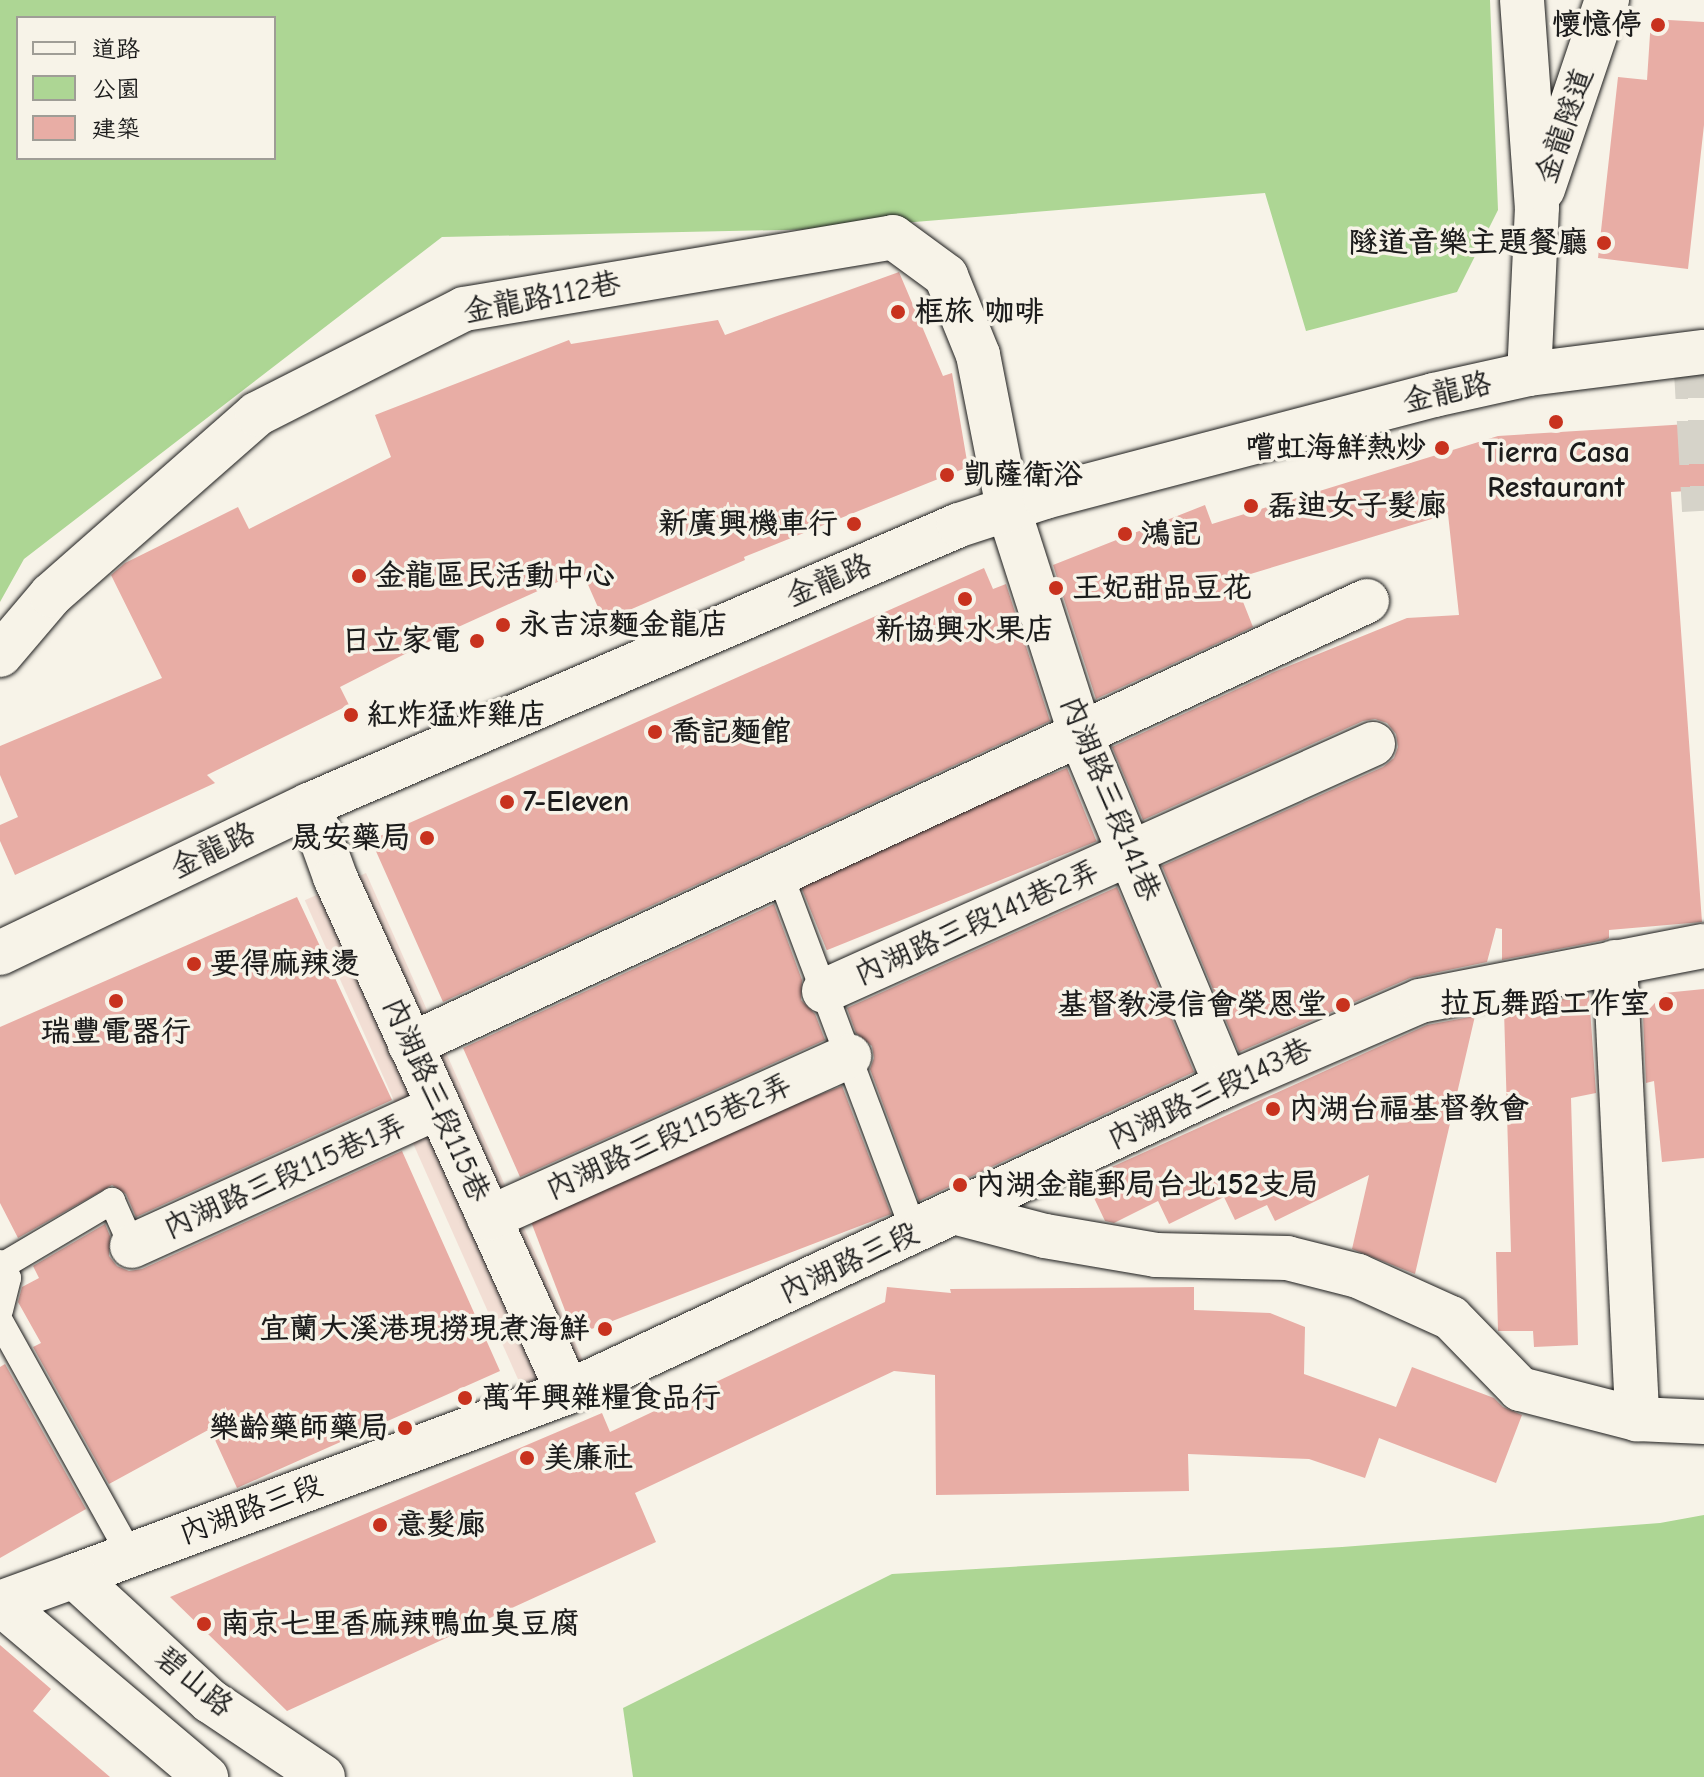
<!DOCTYPE html>
<meta charset="utf-8">
<style>
body{margin:0}
#map{position:relative;width:1704px;height:1777px;overflow:hidden;background:#f7f3e8;font-family:"Comic Neue","LXGW WenKai TC",sans-serif}
div>[style]{position:absolute}
[style*='--x']{left:calc(var(--x)*1px);top:calc(var(--y)*1px);width:calc(var(--w)*1px);rotate:calc(var(--a)*1deg)}
.built>*{inset:0;background:#f2ded4;transform-origin:0 0}
.green>*{inset:0;background:#add694}
.building>*{inset:0;background:#e8ada5;transform-origin:0 0}
.minor-tunnel>*{height:44px;margin-top:-22px;transform-origin:0;background:repeating-linear-gradient(90deg,#d6d3c9 0 44px,transparent 0 66px)}
.roads{filter:drop-shadow(0 0 2px #1c1c1c) drop-shadow(0 0 2px #1c1c1c)}
.service>*{height:26px;margin:-13px;padding:0 13px;transform-origin:13px;border-radius:13px;background:#f7f3e8}
.minor>*{height:44px;margin:-22px;padding:0 22px;transform-origin:22px;border-radius:22px;background:#f7f3e8}
.tertiary>*{height:44px;margin:-22px;padding:0 22px;transform-origin:22px;border-radius:22px;background:#f7f3e8}
.dots>*{width:22px;height:22px;translate:-50% -50%;box-sizing:border-box;border:4px solid #f7f3e8;border-radius:50%}
span{translate:-50% -50%;white-space:nowrap;text-align:center;line-height:1.15;-webkit-text-stroke:7px #f7f3e8;paint-order:stroke}
.poi-label{font-size:30px;color:#1c1c1c;font-weight:700}
.right{translate:-100% -50%;text-align:right}
.left{translate:0 -50%;text-align:left}
.street-label{font-size:30px;color:#1c1c1c}
.legend{position:absolute;left:16px;top:16px;width:260px;height:144px;box-sizing:border-box;background:#f7f3e8;border:2px solid #9f9d96;margin:0;padding:10px 14px;list-style:none;font-size:24px;color:#1c1c1c}
.legend li{display:flex;align-items:center;gap:16px;height:40px}
.legend b{width:40px;border:2px solid #9f9d96}
</style>
<div id="map">
<div class="built">
<div style="left:366px;top:873px;width:536px;height:67px;rotate:66deg"></div>
</div>
<div class="green">
<div style="clip-path:polygon(evenodd,0 0,1490px 0,1498px 210px,1457px 292px,1306px 331px,1265px 193px,829px 229px,442px 237px,24px 559px,0 602px,0 0,18px 18px,274px 18px,274px 158px,18px 158px,18px 18px)"></div>
<div style="clip-path:polygon(1704px 1515px,1704px 1777px,633px 1777px,623px 1708px,892px 1574px,1342px 1547px,1660px 1523px)"></div>
</div>
<div class="building">
<div style="clip-path:polygon(1651px 19px,1704px 22px,1704px 125px,1688px 269px,1598px 258px,1618px 77px,1647px 80px)"></div>
<div style="clip-path:polygon(899px 272px,943px 376px,952px 373px,968px 467px,744px 557px,745px 560px,604px 621px,582px 571px,456px 628px,340px 687px,349px 705px,207px 775px,215px 783px,15px 875px,0 841px,0 825px,18px 817px,0 775px,0 746px,162px 678px,111px 575px,125px 563px,238px 507px,249px 529px,391px 457px,375px 415px,569px 340px,571px 344px,718px 320px,725px 335px)"></div>
<div style="clip-path:polygon(1704px 423px,1704px 490px,1671px 492px,1702px 922px,1609px 930px,1609px 938px,1605px 940px,1502px 960px,1502px 929px,1496px 928px,1487px 962px,1410px 978px,1239px 1052px,1162px 866px,1383px 767px,1394px 758px,1398px 747px,1396px 734px,1387px 723px,1375px 719px,1363px 721px,1143px 820px,1112px 747px,1274px 672px,1407px 618px,1459px 615px,1448px 514px,1234px 579px,1253px 627px,1096px 699px,1053px 565px,1205px 505px,1212px 524px,1498px 436px)"></div>
<div style="clip-path:polygon(984px 568px,993px 589px,1006px 584px,1050px 721px,443px 1002px,371px 840px)"></div>
<div style="left:1067px;top:768px;width:79px;height:291px;rotate:68deg"></div>
<div style="clip-path:polygon(1117px 887px,1194px 1072px,919px 1201px,870px 1069px,874px 1058px,872px 1046px,856px 1033px,847px 1008px)"></div>
<div style="clip-path:polygon(297px 897px,392px 1100px,136px 1217px,126px 1194px,112px 1185px,18px 1238px,0 1203px,0 1027px)"></div>
<div style="clip-path:polygon(774px 904px,802px 980px,801px 1000px,815px 1014px,825px 1040px,520px 1177px,463px 1048px)"></div>
<div style="clip-path:polygon(1704px 989px,1704px 1158px,1662px 1162px,1654px 1081px,1646px 1083px,1643px 1016px,1664px 993px)"></div>
<div style="clip-path:polygon(1589px 994px,1596px 1093px,1571px 1098px,1578px 1345px,1534px 1347px,1533px 1331px,1498px 1331px,1496px 1252px,1511px 1252px,1504px 1010px)"></div>
<div style="clip-path:polygon(1475px 1016px,1415px 1274px,1352px 1249px,1369px 1175px,1275px 1221px,1267px 1205px,1235px 1220px,1224px 1197px,1169px 1224px,1158px 1201px,1114px 1223px,1105px 1221px,1085px 1179px,1427px 1025px)"></div>
<div style="left:842px;top:1086px;width:137px;height:339px;rotate:69deg"></div>
<div style="clip-path:polygon(402px 1151px,500px 1371px,237px 1488px,210px 1429px,109px 1484px,33px 1347px,41px 1343px,18px 1302px,22px 1287px,39px 1278px,33px 1266px,105px 1224px,110px 1236px,109px 1256px,117px 1266px,129px 1271px,142px 1269px)"></div>
<div style="clip-path:polygon(887px 1287px,951px 1293px,950px 1289px,1194px 1287px,1194px 1310px,1270px 1313px,1305px 1327px,1304px 1374px,1396px 1407px,1412px 1367px,1494px 1398px,1503px 1407px,1522px 1415px,1496px 1483px,1379px 1438px,1365px 1478px,1309px 1459px,1188px 1454px,1189px 1491px,936px 1495px,935px 1375px,894px 1371px,635px 1493px,656px 1542px,287px 1711px,170px 1597px,602px 1413px,610px 1432px,885px 1302px)"></div>
<div style="clip-path:polygon(5px 1364px,86px 1509px,0 1558px,0 1367px)"></div>
<div style="clip-path:polygon(0 1645px,51px 1689px,33px 1711px,110px 1777px,0 1777px)"></div>
</div>
<div class="minor-tunnel">
<div style="--x:1695;--y:354;--w:157;--a:86.7"></div>
</div>
<div class="roads">
<div class="service">
<div style="--x:779;--y:872;--w:384;--a:69.4"></div>
<div style="--x:0;--y:1263;--w:17;--a:62"></div>
<div style="--x:8;--y:1278;--w:33;--a:104"></div>
<div style="--x:2;--y:1266;--w:128;--a:-30.6"></div>
<div style="--x:112;--y:1201;--w:49;--a:66"></div>
<div style="--x:0;--y:1321;--w:268;--a:60.9"></div>
</div>
<div class="minor">
<div style="--x:0;--y:655;--w:79;--a:-49.6"></div>
<div style="--x:51;--y:595;--w:274;--a:-41.3"></div>
<div style="--x:257;--y:414;--w:232;--a:-26.9"></div>
<div style="--x:464;--y:309;--w:435;--a:-9.5"></div>
<div style="--x:893;--y:237;--w:66;--a:36.3"></div>
<div style="--x:946;--y:276;--w:85;--a:67.9"></div>
<div style="--x:978;--y:355;--w:156;--a:78.9"></div>
<div style="--x:1008;--y:508;--w:239;--a:72.2"></div>
<div style="--x:1081;--y:736;--w:378;--a:67.4"></div>
<div style="--x:309;--y:805;--w:77;--a:70.1"></div>
<div style="--x:335;--y:877;--w:565;--a:65.66"></div>
<div style="--x:1615;--y:962;--w:458;--a:87.2"></div>
<div style="--x:824;--y:991;--w:602;--a:-24.22"></div>
<div style="--x:410;--y:1045;--w:1055;--a:-24.89"></div>
<div style="--x:957;--y:1213;--w:91;--a:14.6"></div>
<div style="--x:1045;--y:1236;--w:113;--a:9.7"></div>
<div style="--x:1156;--y:1255;--w:131;--a:1.3"></div>
<div style="--x:1287;--y:1258;--w:73;--a:14.2"></div>
<div style="--x:1358;--y:1276;--w:102;--a:24.3"></div>
<div style="--x:1451;--y:1318;--w:99;--a:45.8"></div>
<div style="--x:1520;--y:1389;--w:121;--a:14.4"></div>
<div style="--x:1637;--y:1419;--w:67;--a:2.6"></div>
<div style="--x:489;--y:1218;--w:395;--a:-24.2"></div>
<div style="--x:132;--y:1246;--w:336;--a:-24.4"></div>
<div style="--x:74;--y:1576;--w:527;--a:-20.43"></div>
<div style="--x:568;--y:1392;--w:726;--a:-25.01"></div>
<div style="--x:1226;--y:1085;--w:211;--a:-23.4"></div>
<div style="--x:1420;--y:1001;--w:289;--a:-11"></div>
<div style="--x:0;--y:1603;--w:270;--a:40.2"></div>
</div>
<div class="tertiary">
<div style="--x:1522;--y:0;--w:208;--a:85.9"></div>
<div style="--x:1537;--y:207;--w:167;--a:92.7"></div>
<div style="--x:1543;--y:189;--w:200;--a:-71.3"></div>
<div style="--x:0;--y:953;--w:343;--a:-25.6"></div>
<div style="--x:309;--y:805;--w:708;--a:-23.3"></div>
<div style="--x:959;--y:525;--w:90;--a:-18"></div>
<div style="--x:1045;--y:497;--w:402;--a:-14.7"></div>
<div style="--x:1434;--y:395;--w:97;--a:-12.5"></div>
<div style="--x:1529;--y:374;--w:176;--a:-7.2"></div>
<div style="--x:0;--y:1603;--w:79;--a:-20"></div>
<div style="--x:74;--y:1576;--w:185;--a:42.6"></div>
<div style="--x:210;--y:1701;--w:136;--a:33.9"></div>
</div>
</div>
<div class="dots">
<div style="left:1658px;top:25px;background:#c8321e"></div>
<div style="left:1604px;top:243px;background:#c8321e"></div>
<div style="left:898px;top:312px;background:#c8321e"></div>
<div style="left:1556px;top:422px;background:#c8321e"></div>
<div style="left:1442px;top:448px;background:#c8321e"></div>
<div style="left:947px;top:475px;background:#c8321e"></div>
<div style="left:1251px;top:506px;background:#c8321e"></div>
<div style="left:854px;top:524px;background:#c8321e"></div>
<div style="left:1125px;top:534px;background:#c8321e"></div>
<div style="left:359px;top:576px;background:#c8321e"></div>
<div style="left:1056px;top:588px;background:#c8321e"></div>
<div style="left:965px;top:599px;background:#c8321e"></div>
<div style="left:503px;top:625px;background:#c8321e"></div>
<div style="left:477px;top:641px;background:#c8321e"></div>
<div style="left:351px;top:715px;background:#c8321e"></div>
<div style="left:655px;top:732px;background:#c8321e"></div>
<div style="left:507px;top:802px;background:#c8321e"></div>
<div style="left:427px;top:838px;background:#c8321e"></div>
<div style="left:194px;top:964px;background:#c8321e"></div>
<div style="left:116px;top:1001px;background:#c8321e"></div>
<div style="left:1666px;top:1004px;background:#c8321e"></div>
<div style="left:1343px;top:1005px;background:#c8321e"></div>
<div style="left:1273px;top:1109px;background:#c8321e"></div>
<div style="left:960px;top:1185px;background:#c8321e"></div>
<div style="left:605px;top:1329px;background:#c8321e"></div>
<div style="left:465px;top:1398px;background:#c8321e"></div>
<div style="left:405px;top:1428px;background:#c8321e"></div>
<div style="left:527px;top:1458px;background:#c8321e"></div>
<div style="left:380px;top:1525px;background:#c8321e"></div>
<div style="left:204px;top:1624px;background:#c8321e"></div>
</div>
<div class="poi-label">
<span class="right" style="left:1642px;top:25px">懷憶停</span>
<span class="right" style="left:1588px;top:243px">隧道音樂主題餐廳</span>
<span class="left" style="left:914px;top:312px">框旅 咖啡</span>
<span class="right" style="left:1426px;top:448px">嚐虹海鮮熱炒</span>
<span style="left:1556px;top:470px">Tierra Casa<br>Restaurant</span>
<span class="left" style="left:963px;top:475px">凱薩衛浴</span>
<span class="left" style="left:1267px;top:506px">磊迪女子髮廊</span>
<span class="right" style="left:838px;top:524px">新廣興機車行</span>
<span class="left" style="left:1141px;top:534px">鴻記</span>
<span class="left" style="left:375px;top:576px">金龍區民活動中心</span>
<span class="left" style="left:1072px;top:588px">王妃甜品豆花</span>
<span class="left" style="left:519px;top:625px">永吉涼麵金龍店</span>
<span style="left:965px;top:630px">新協興水果店</span>
<span class="right" style="left:461px;top:641px">日立家電</span>
<span class="left" style="left:367px;top:715px">紅炸猛炸雞店</span>
<span class="left" style="left:671px;top:732px">喬記麵館</span>
<span class="left" style="left:523px;top:802px">7-Eleven</span>
<span class="right" style="left:411px;top:838px">晟安藥局</span>
<span class="left" style="left:210px;top:964px">要得麻辣燙</span>
<span class="right" style="left:1650px;top:1004px">拉瓦舞蹈工作室</span>
<span class="right" style="left:1327px;top:1005px">基督教浸信會榮恩堂</span>
<span style="left:116px;top:1032px">瑞豐電器行</span>
<span class="left" style="left:1289px;top:1109px">內湖台福基督教會</span>
<span class="left" style="left:976px;top:1185px">內湖金龍郵局台北152支局</span>
<span class="right" style="left:589px;top:1329px">宜蘭大溪港現撈現煮海鮮</span>
<span class="left" style="left:481px;top:1398px">萬年興雜糧食品行</span>
<span class="right" style="left:389px;top:1428px">樂齡藥師藥局</span>
<span class="left" style="left:543px;top:1458px">美廉社</span>
<span class="left" style="left:396px;top:1525px">意髮廊</span>
<span class="left" style="left:220px;top:1624px">南京七里香麻辣鴨血臭豆腐</span>
</div>
<div class="street-label">
<span style="left:1565px;top:126px;rotate:-71deg">金龍隧道</span>
<span style="left:542px;top:298px;rotate:-11deg">金龍路112巷</span>
<span style="left:1447px;top:393px;rotate:-13deg">金龍路</span>
<span style="left:829px;top:581px;rotate:-23deg">金龍路</span>
<span style="left:1110px;top:799px;rotate:68deg">內湖路三段141巷</span>
<span style="left:213px;top:851px;rotate:-26deg">金龍路</span>
<span style="left:977px;top:923px;rotate:-24deg">內湖路三段141巷2弄</span>
<span style="left:1210px;top:1094px;rotate:-25deg">內湖路三段143巷</span>
<span style="left:436px;top:1100px;rotate:66deg">內湖路三段115巷</span>
<span style="left:669px;top:1137px;rotate:-24deg">內湖路三段115巷2弄</span>
<span style="left:285px;top:1177px;rotate:-24deg">內湖路三段115巷1弄</span>
<span style="left:849px;top:1263px;rotate:-25deg">內湖路三段</span>
<span style="left:251px;top:1510px;rotate:-20deg">內湖路三段</span>
<span style="left:194px;top:1682px;rotate:40deg">碧山路</span>
</div>
<ul class="legend">
<li><b style="height:10px;background:#f7f3e8"></b>道路</li>
<li><b style="height:22px;background:#add694"></b>公園</li>
<li><b style="height:22px;background:#e8ada5"></b>建築</li>
</ul>
</div>
